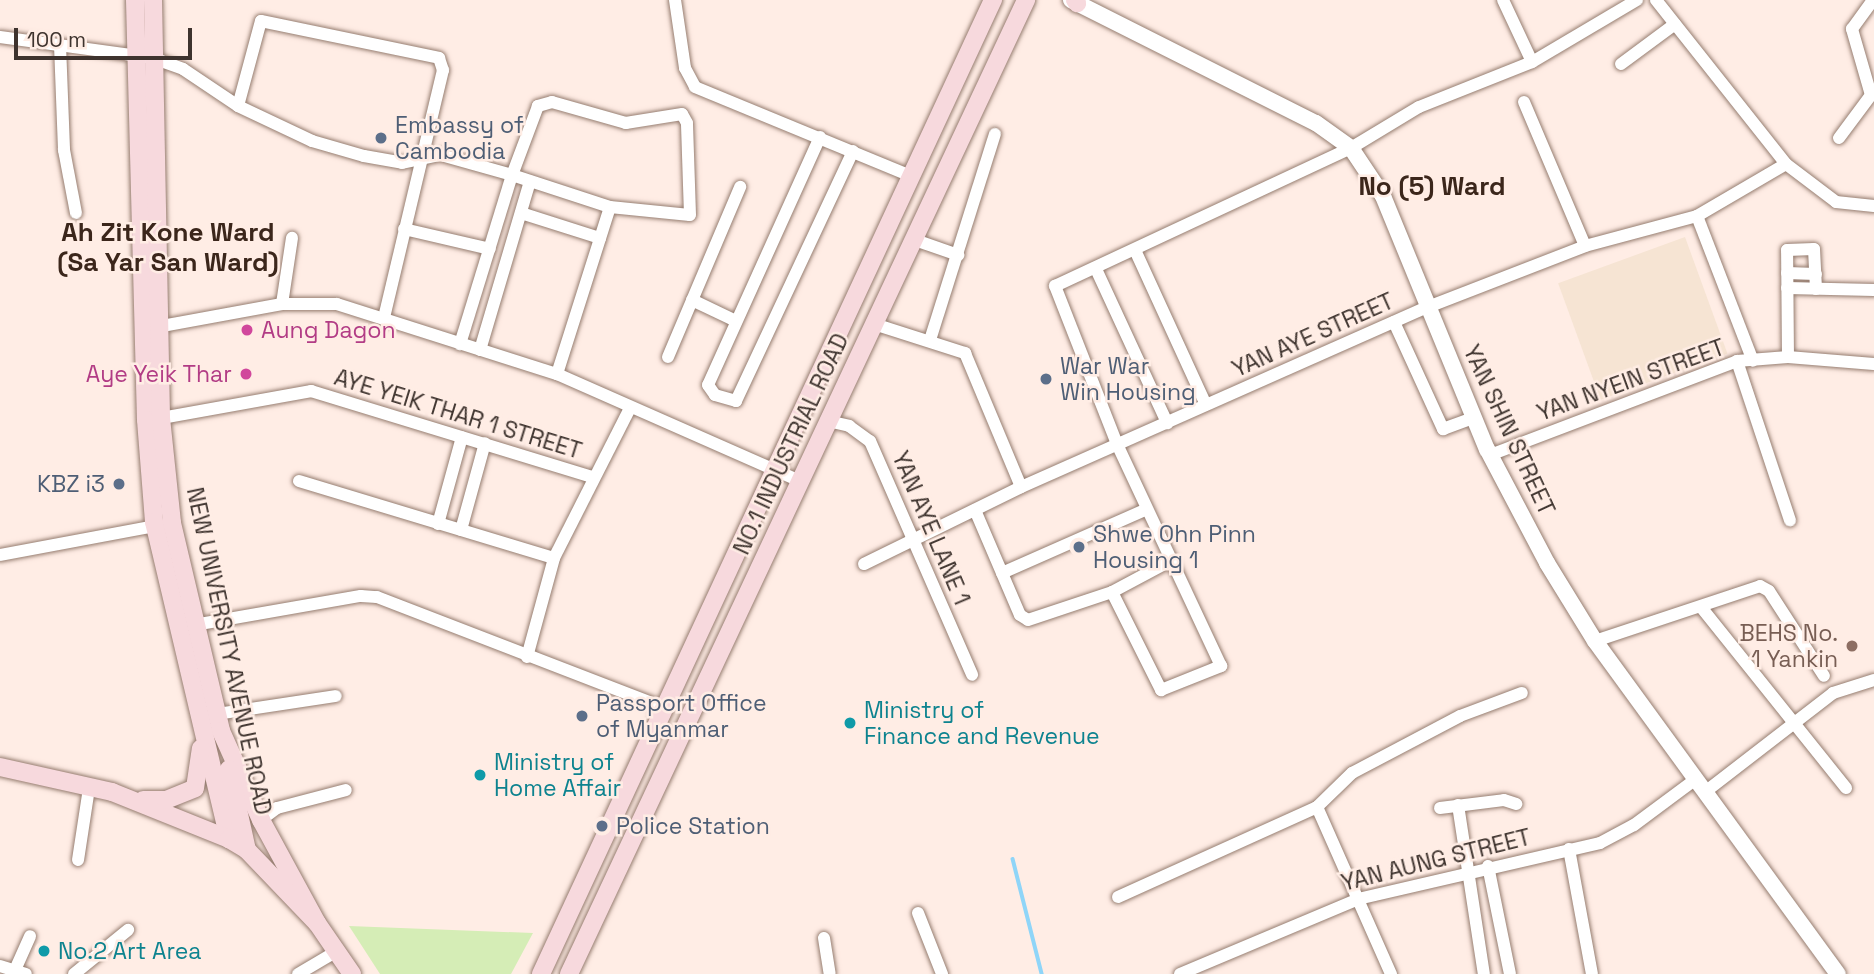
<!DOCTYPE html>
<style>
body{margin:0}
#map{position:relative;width:1874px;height:974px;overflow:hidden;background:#ffede5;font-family:"Space Grotesk",sans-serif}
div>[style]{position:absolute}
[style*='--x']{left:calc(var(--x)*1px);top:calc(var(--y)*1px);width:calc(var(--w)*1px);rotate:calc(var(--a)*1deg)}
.commercial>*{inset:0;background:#f6e4d3;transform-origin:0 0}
.green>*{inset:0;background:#d5edb6}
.stream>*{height:3.5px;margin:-1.75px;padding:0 1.75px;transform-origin:1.75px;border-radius:1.75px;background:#8fd5f8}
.roads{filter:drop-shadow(0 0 2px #967d70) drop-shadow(0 0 2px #967d70)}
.minor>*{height:12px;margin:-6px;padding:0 6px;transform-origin:6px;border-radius:6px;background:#fff}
.secondary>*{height:16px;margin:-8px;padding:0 8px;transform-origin:8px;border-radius:8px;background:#fff}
.primary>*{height:18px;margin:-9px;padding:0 9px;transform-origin:9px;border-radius:9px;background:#f7d9dd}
.dots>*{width:19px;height:19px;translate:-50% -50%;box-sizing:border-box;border:4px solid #ffede5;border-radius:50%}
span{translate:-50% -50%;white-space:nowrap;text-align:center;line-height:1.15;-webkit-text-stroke:5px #ffede5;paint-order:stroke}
.service-label{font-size:23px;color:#4e5e75}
.left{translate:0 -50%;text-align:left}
.right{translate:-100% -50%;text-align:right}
.hotel-label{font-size:23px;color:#b23c85}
.street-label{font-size:23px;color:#3e332e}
.education-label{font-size:23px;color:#785e54}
.culture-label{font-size:23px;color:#0d838f}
.quarter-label{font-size:26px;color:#3b261b;font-weight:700}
.scale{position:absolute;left:14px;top:28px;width:178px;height:32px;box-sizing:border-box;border:4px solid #3e332e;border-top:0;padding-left:9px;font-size:21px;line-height:24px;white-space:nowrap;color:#3e332e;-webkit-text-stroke:5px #ffede5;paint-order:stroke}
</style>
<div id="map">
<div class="commercial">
<div style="left:1685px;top:237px;width:124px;height:135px;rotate:70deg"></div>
</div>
<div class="green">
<div style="clip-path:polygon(349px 926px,533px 933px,511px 974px,380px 974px)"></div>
</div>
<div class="stream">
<div style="--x:1013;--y:859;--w:119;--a:75.8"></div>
</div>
<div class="roads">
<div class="minor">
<div style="--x:675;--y:0;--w:69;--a:81.6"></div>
<div style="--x:685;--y:68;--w:21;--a:62"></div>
<div style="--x:695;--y:87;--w:236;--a:22.4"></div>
<div style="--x:1503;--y:0;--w:68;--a:64.9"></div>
<div style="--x:1656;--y:0;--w:209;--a:51.6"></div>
<div style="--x:1786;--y:164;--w:63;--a:37.2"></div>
<div style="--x:1836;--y:202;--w:38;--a:6"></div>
<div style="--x:0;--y:37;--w:154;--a:7.8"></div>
<div style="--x:153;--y:58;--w:32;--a:20"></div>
<div style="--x:183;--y:69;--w:66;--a:33.9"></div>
<div style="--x:238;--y:106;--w:82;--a:25.3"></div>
<div style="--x:312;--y:141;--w:54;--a:16.1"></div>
<div style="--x:364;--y:156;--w:39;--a:10"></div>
<div style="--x:402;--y:163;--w:40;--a:-12"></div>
<div style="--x:441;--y:155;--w:74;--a:15.7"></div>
<div style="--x:512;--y:175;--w:103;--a:18.1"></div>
<div style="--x:610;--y:207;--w:80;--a:5.7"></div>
<div style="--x:690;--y:215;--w:92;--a:-91.9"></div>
<div style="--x:687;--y:123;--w:10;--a:-119"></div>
<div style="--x:682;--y:114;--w:57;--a:170.9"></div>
<div style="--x:626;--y:123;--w:77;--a:-164.2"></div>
<div style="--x:552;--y:102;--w:15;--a:164"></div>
<div style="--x:538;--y:106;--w:74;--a:110.6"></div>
<div style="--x:512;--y:175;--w:177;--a:107.1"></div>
<div style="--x:60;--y:45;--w:105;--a:87.8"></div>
<div style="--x:64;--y:150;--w:64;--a:79.2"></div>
<div style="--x:1621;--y:64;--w:67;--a:-36.5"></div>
<div style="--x:1524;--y:102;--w:156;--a:67"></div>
<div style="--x:238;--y:106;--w:88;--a:-74.9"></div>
<div style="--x:261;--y:21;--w:182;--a:11.7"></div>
<div style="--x:439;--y:58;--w:13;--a:72"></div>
<div style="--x:443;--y:70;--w:255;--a:103.4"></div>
<div style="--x:820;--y:137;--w:272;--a:114.3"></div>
<div style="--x:708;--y:385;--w:12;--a:55"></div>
<div style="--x:715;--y:395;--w:22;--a:16"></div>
<div style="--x:736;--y:401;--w:276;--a:-64.9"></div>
<div style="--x:1839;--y:138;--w:54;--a:-53.3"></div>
<div style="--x:1871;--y:95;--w:69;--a:-106.1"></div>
<div style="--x:1852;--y:29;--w:36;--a:-54"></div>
<div style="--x:521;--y:213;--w:83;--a:17.6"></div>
<div style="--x:1697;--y:216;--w:155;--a:68.9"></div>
<div style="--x:404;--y:229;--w:88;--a:13.1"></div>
<div style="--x:915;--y:240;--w:46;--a:19.2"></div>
<div style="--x:1135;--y:250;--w:170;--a:65.4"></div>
<div style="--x:1096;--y:269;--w:170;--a:65.2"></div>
<div style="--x:1787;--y:273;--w:29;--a:2"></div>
<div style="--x:1787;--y:288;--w:87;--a:1.3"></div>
<div style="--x:692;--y:300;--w:49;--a:25.5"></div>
<div style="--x:282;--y:304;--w:67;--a:-81.4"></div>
<div style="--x:1394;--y:322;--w:118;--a:65.4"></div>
<div style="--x:1443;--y:429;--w:33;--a:-20"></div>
<div style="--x:874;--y:324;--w:96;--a:17.7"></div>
<div style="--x:965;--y:353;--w:145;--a:67.3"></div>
<div style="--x:162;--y:326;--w:122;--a:-10.4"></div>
<div style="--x:282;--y:304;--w:55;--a:0"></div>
<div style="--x:337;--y:304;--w:231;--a:17.7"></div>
<div style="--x:557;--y:374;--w:266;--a:23.8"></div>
<div style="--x:930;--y:340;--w:216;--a:-72.5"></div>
<div style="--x:480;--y:350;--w:176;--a:-73.5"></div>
<div style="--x:668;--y:357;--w:185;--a:-67"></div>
<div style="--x:1788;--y:357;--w:107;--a:-90.5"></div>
<div style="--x:1787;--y:250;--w:27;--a:-2"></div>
<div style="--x:1814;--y:249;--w:40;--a:87.1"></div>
<div style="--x:1737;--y:361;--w:168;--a:71.6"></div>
<div style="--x:557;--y:374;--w:175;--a:-72.4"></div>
<div style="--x:156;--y:419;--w:158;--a:-10.2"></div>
<div style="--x:311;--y:391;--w:294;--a:17"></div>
<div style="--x:828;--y:421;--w:22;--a:13"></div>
<div style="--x:849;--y:426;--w:26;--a:36"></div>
<div style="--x:870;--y:441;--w:255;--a:66.4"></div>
<div style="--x:1490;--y:455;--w:264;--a:-20.8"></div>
<div style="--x:1737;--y:361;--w:51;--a:-4.5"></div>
<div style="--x:1788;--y:357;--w:86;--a:4.7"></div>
<div style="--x:299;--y:481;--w:266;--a:16.8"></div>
<div style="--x:975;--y:510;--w:114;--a:66.8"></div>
<div style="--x:1020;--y:615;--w:9;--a:32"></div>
<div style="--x:1028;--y:620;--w:89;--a:-18.4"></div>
<div style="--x:1112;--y:592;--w:68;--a:-28.1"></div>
<div style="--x:438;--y:524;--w:90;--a:-74.6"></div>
<div style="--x:461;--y:530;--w:90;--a:-74.6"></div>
<div style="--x:0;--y:555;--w:158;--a:-10.6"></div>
<div style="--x:864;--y:564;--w:175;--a:-26.1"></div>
<div style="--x:1021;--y:487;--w:445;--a:-23.9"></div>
<div style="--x:1428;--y:307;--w:168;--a:-21.2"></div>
<div style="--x:1585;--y:246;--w:116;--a:-15"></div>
<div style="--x:1697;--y:216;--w:103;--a:-30.3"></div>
<div style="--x:1002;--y:573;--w:158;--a:-23.8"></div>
<div style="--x:1112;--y:592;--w:110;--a:63.4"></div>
<div style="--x:1161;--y:690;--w:65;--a:-21.8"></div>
<div style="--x:1221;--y:666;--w:245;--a:-115.1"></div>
<div style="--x:1117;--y:444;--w:170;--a:-111.4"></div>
<div style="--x:1055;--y:286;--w:327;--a:-25"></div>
<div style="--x:1351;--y:148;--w:79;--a:-31.1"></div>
<div style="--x:1419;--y:107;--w:122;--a:-21.7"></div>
<div style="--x:1532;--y:62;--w:122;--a:-30.6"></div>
<div style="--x:1701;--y:607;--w:232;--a:51.3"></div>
<div style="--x:194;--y:625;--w:169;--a:-9.9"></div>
<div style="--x:361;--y:596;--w:16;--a:4"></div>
<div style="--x:377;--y:597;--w:308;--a:21.1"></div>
<div style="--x:1595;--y:641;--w:174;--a:-18.4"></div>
<div style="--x:1760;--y:586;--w:10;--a:29"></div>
<div style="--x:1769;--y:591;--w:101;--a:57.1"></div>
<div style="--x:527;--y:657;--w:103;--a:-74.7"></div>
<div style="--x:554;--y:558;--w:168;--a:-63.1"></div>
<div style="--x:217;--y:714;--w:120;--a:-8.6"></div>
<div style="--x:1705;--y:792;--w:162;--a:-37.7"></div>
<div style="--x:1833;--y:693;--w:43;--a:-17.6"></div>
<div style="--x:1458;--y:805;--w:171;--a:81.3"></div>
<div style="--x:1317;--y:807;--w:183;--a:66.1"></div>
<div style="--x:1440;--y:808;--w:64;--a:-7.1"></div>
<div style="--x:1504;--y:800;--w:13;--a:18"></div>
<div style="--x:261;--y:820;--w:20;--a:-37"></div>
<div style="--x:277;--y:808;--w:71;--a:-14.6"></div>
<div style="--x:1569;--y:849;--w:127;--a:79.6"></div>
<div style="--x:78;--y:860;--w:73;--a:-81.3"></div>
<div style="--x:1488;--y:866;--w:110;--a:78.5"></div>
<div style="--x:1118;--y:897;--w:218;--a:-24.3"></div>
<div style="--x:1317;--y:807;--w:49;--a:-44.2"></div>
<div style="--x:1352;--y:773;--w:122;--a:-27.8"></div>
<div style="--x:1460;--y:716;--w:66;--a:-20.4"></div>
<div style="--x:918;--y:913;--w:66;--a:68.5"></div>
<div style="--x:824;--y:938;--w:36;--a:81"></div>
<div style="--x:0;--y:966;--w:27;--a:17"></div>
<div style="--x:15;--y:970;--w:37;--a:-66"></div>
<div style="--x:74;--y:974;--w:70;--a:-39.2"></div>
<div style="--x:298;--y:974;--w:45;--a:-30.5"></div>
<div style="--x:1180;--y:974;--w:193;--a:-22.8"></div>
<div style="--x:1358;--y:899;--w:248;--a:-13"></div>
<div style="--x:1600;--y:843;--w:38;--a:-28"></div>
<div style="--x:1634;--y:825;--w:77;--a:-36.6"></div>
</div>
<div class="secondary">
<div style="--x:1071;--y:0;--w:274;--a:26.7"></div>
<div style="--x:1316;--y:123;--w:43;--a:35.5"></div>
<div style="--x:1351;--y:148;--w:58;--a:56.3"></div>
<div style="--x:1383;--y:196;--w:274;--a:67.7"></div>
<div style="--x:1487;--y:449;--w:129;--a:62.2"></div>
<div style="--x:1547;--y:563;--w:92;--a:58.4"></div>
<div style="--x:1595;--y:641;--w:412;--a:53.9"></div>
</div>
<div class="primary">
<div style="--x:135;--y:0;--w:420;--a:88.5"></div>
<div style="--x:146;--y:420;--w:102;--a:85.5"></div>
<div style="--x:154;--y:522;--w:326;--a:76.7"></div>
<div style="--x:153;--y:0;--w:418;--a:88.9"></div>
<div style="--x:161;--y:418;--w:106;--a:84"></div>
<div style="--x:172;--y:523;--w:214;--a:76.7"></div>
<div style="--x:221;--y:731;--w:98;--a:65.8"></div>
<div style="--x:261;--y:820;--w:117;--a:61.5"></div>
<div style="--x:1075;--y:0;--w:4;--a:56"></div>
<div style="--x:0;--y:767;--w:115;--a:12.6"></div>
<div style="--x:112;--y:792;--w:126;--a:21.9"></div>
<div style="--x:229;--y:839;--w:21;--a:31"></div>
<div style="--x:247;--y:850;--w:101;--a:46.2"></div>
<div style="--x:317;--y:923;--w:62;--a:55.5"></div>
<div style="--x:229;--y:769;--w:83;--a:77.5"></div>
<div style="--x:143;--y:800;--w:23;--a:0"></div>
<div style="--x:166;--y:800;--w:31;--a:-22"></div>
<div style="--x:195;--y:788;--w:40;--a:-81.5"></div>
<div style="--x:541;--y:974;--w:1074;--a:-65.11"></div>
<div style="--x:569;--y:974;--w:1076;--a:-64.86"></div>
</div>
</div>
<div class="dots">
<div style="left:381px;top:138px;background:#5c6f8a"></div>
<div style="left:247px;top:330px;background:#d1479c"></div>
<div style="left:246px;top:374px;background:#d1479c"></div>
<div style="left:1046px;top:379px;background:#5c6f8a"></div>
<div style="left:119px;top:484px;background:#5c6f8a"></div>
<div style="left:1079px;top:547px;background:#5c6f8a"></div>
<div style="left:1852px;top:646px;background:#8d6e63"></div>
<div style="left:582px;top:716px;background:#5c6f8a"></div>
<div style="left:850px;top:723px;background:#0f9aa8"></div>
<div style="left:480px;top:775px;background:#0f9aa8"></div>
<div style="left:602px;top:826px;background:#5c6f8a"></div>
<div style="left:44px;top:951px;background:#0f9aa8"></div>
</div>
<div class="service-label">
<span class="left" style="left:395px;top:138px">Embassy of<br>Cambodia</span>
<span class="left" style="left:1060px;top:379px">War War<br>Win Housing</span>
<span class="right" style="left:105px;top:484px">KBZ i3</span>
<span class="left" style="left:1093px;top:547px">Shwe Ohn Pinn<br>Housing 1</span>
<span class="left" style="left:596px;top:716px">Passport Office<br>of Myanmar</span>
<span class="left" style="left:616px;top:826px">Police Station</span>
</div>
<div class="hotel-label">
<span class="left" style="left:261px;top:330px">Aung Dagon</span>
<span class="right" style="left:232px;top:374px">Aye Yeik Thar</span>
</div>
<div class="street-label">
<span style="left:1313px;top:335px;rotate:-24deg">YAN AYE STREET</span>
<span style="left:1631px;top:380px;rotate:-20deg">YAN NYEIN STREET</span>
<span style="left:458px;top:414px;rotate:17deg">AYE YEIK THAR 1 STREET</span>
<span style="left:1509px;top:430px;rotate:65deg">YAN SHIN STREET</span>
<span style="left:791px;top:444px;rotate:-65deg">NO.1 INDUSTRIAL ROAD</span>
<span style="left:931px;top:528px;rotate:67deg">YAN AYE LANE 1</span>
<span style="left:229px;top:651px;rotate:78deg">NEW UNIVERSITY AVENUE ROAD</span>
<span style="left:1436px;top:860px;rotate:-14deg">YAN AUNG STREET</span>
</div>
<div class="education-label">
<span class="right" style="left:1838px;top:646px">BEHS No.<br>1 Yankin</span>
</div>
<div class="culture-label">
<span class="left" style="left:864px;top:723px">Ministry of<br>Finance and Revenue</span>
<span class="left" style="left:494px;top:775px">Ministry of<br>Home Affair</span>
<span class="left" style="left:58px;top:951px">No.2 Art Area</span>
</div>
<div class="quarter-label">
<span style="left:1432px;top:187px">No (5) Ward</span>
<span style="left:168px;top:248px">Ah Zit Kone Ward<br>(Sa Yar San Ward)</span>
</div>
<div class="scale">100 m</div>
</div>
